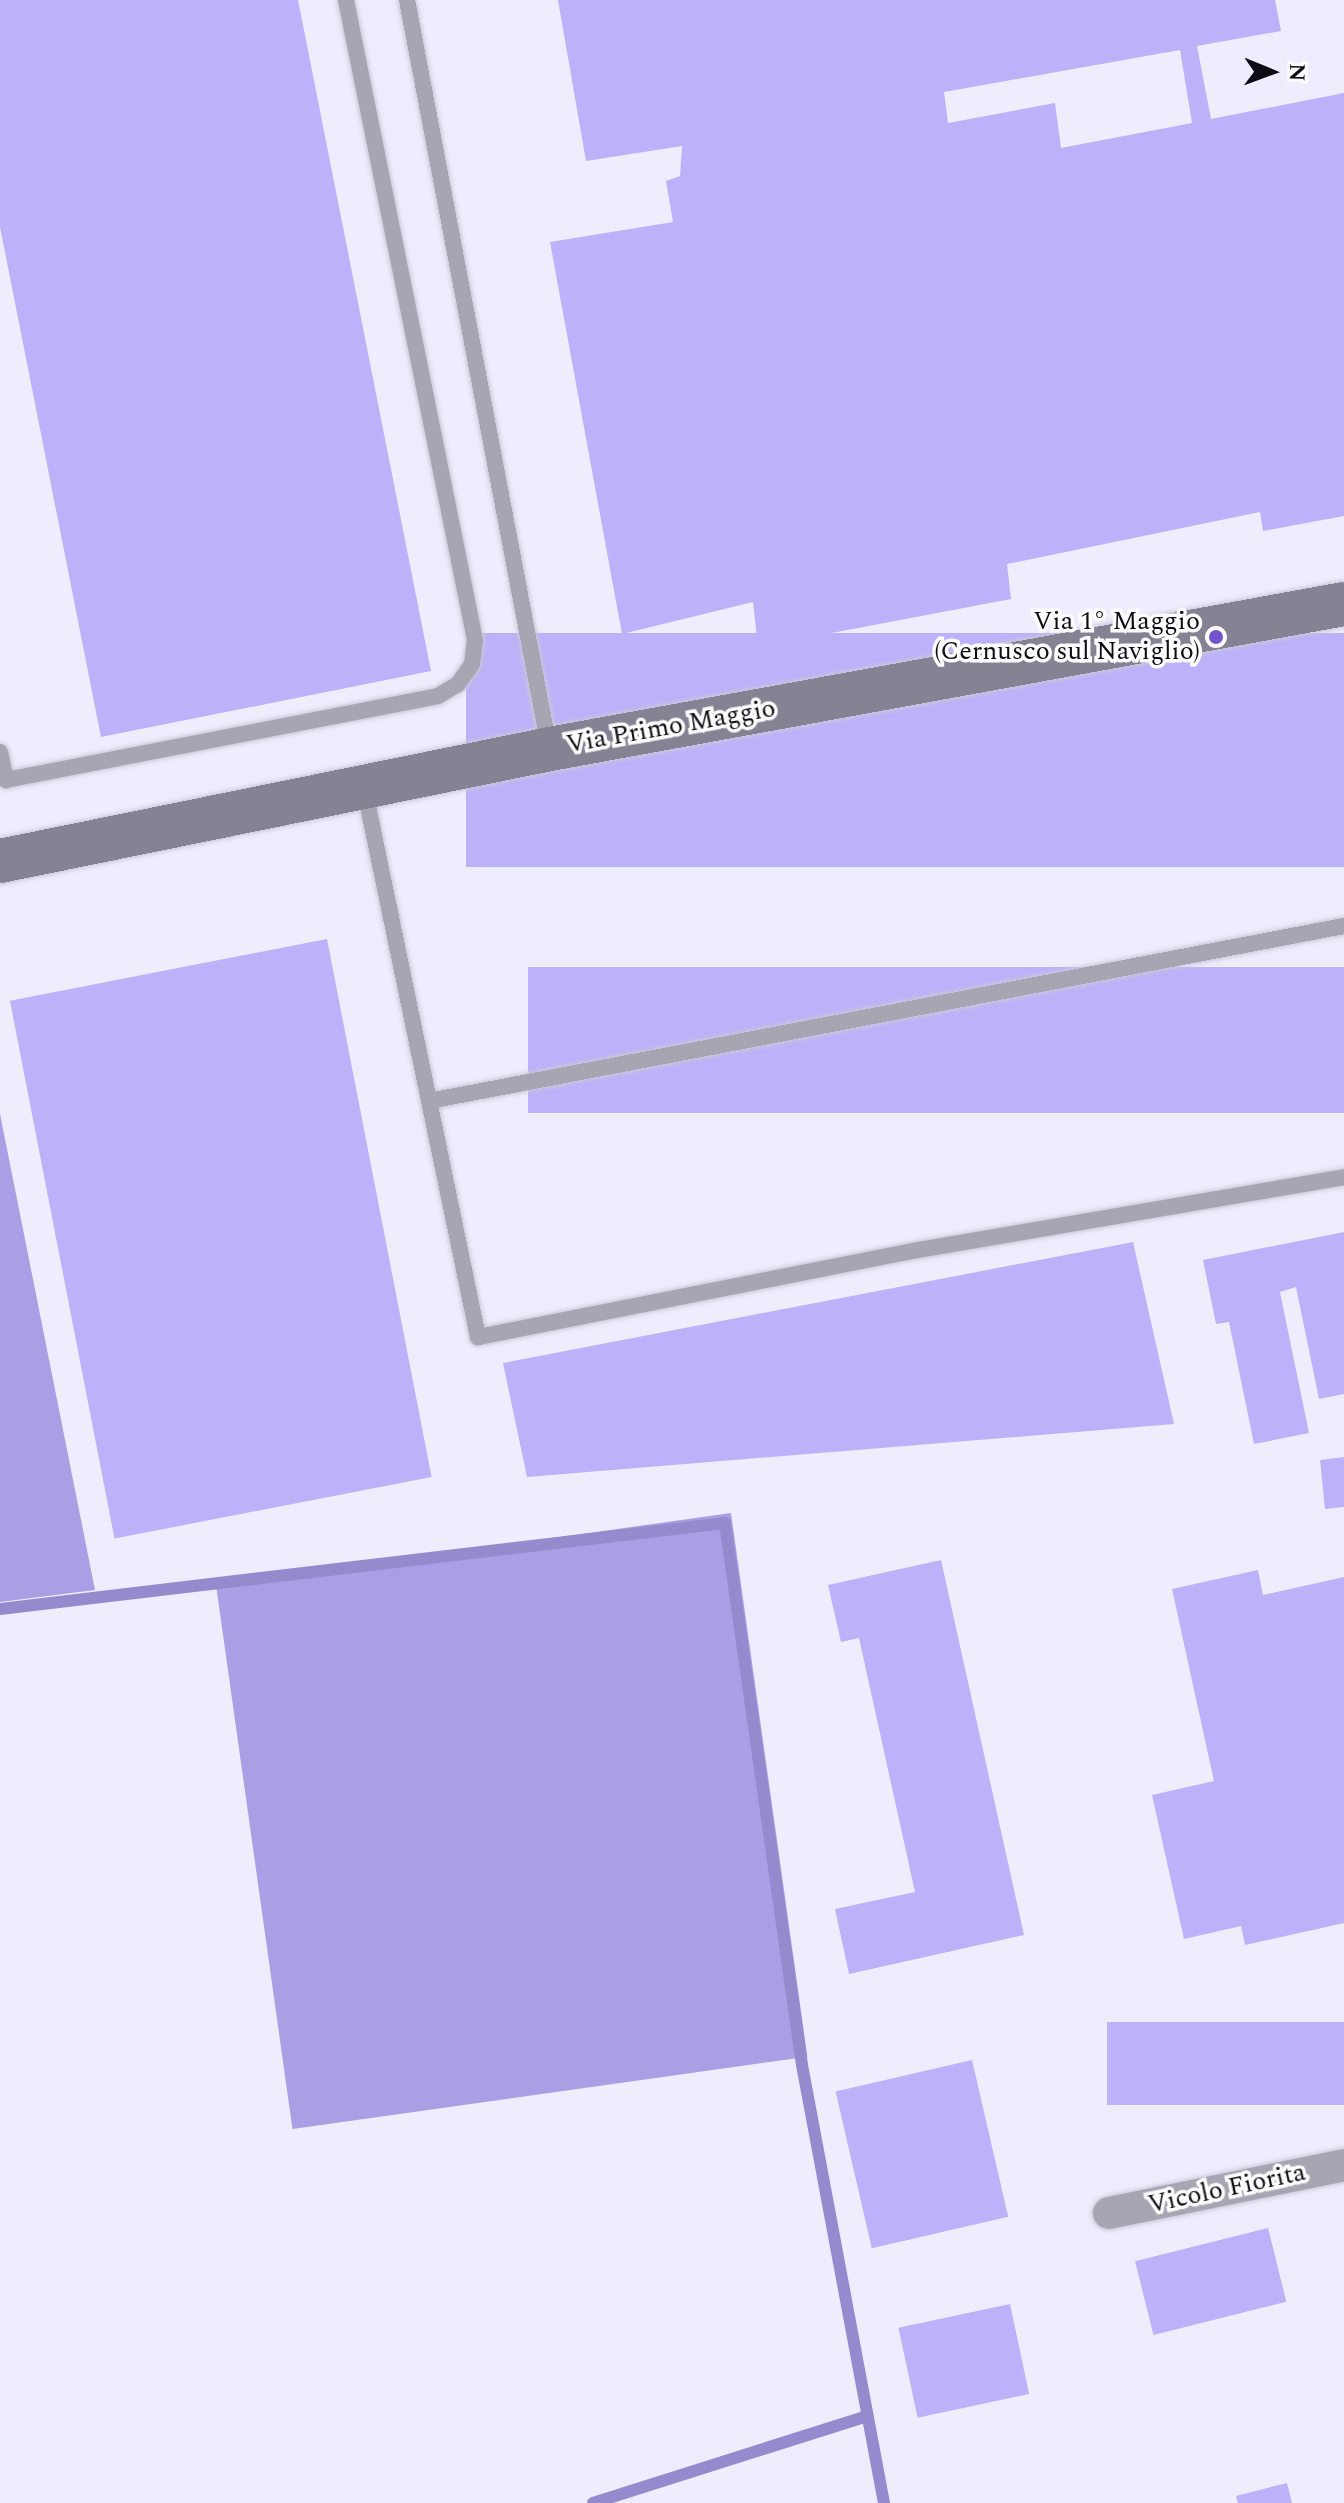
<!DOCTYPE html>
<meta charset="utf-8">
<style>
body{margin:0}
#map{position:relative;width:1344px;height:2503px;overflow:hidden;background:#eeecfd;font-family:Spectral,serif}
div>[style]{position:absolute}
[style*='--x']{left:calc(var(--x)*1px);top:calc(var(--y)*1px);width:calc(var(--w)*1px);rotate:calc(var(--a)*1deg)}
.forest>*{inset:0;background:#a99fe5;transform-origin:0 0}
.stream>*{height:12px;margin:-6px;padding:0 6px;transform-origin:6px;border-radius:6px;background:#948ace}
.building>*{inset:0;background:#bcb2f9;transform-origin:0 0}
.roads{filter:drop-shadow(0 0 2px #cac8d8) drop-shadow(0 0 2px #cac8d8)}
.service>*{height:16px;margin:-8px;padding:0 8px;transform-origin:8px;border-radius:8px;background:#a7a5b1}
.minor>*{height:32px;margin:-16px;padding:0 16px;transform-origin:16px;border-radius:16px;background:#a7a5b1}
.secondary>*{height:44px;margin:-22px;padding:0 22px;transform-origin:22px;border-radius:22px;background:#848293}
.dots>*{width:22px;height:22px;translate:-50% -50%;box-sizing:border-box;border:4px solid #fcfcfc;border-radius:50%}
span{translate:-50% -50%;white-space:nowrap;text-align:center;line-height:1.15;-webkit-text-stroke:7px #fcfcfc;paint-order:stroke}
.poi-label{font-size:26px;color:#0d0c14}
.right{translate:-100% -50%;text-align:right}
.street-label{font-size:26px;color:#0d0c14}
.north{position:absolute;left:1232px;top:32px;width:80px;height:80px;-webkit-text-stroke:6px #fcfcfc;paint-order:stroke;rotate:91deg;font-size:22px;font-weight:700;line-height:32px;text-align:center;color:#0d0c14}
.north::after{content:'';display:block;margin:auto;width:28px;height:36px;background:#0d0c14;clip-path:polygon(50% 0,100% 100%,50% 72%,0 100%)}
</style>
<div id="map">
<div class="forest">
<div style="clip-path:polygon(0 1114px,95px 1590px,0 1602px)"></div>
<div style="left:731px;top:1513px;width:549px;height:520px;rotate:82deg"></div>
</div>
<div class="stream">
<div style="--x:0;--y:1609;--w:730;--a:-6.76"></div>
<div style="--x:725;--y:1523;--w:547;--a:81.91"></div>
<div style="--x:802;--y:2065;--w:446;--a:79.4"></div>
<div style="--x:593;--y:2503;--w:288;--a:-17.6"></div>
</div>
<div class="building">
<div style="clip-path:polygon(0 0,298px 0,431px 671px,101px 737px,0 227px)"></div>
<div style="clip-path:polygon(evenodd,558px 0,1275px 0,1281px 31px,1197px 46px,1211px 119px,1344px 93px,1344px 516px,1263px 531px,1260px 512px,1007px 564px,1011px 599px,758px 647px,753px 602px,622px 634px,550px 242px,673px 222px,666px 181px,680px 176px,682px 146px,586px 161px,558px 0,1180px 50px,1192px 123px,1061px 148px,1055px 103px,948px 123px,944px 92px,1180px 50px)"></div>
<div style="left:1344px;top:633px;width:234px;height:878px;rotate:90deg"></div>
<div style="left:327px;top:939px;width:548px;height:323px;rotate:79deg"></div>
<div style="left:1344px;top:967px;width:146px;height:816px;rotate:90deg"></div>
<div style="clip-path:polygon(1344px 1232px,1344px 1394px,1319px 1399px,1296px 1287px,1280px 1292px,1309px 1433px,1254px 1444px,1229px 1322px,1216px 1324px,1203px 1260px)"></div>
<div style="clip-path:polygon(1133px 1242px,1174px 1424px,527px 1477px,503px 1363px)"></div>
<div style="clip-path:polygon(1344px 1457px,1344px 1507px,1325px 1509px,1320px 1460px)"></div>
<div style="clip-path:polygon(941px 1560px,1024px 1935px,849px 1974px,835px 1909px,915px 1892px,859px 1638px,841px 1642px,828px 1585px)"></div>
<div style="clip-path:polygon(1258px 1570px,1263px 1595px,1344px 1577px,1344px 1923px,1245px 1945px,1241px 1926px,1184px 1939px,1152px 1795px,1214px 1781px,1172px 1589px)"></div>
<div style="left:1344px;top:2022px;width:83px;height:237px;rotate:90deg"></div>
<div style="left:972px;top:2060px;width:161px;height:140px;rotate:77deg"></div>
<div style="left:1268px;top:2228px;width:76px;height:137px;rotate:76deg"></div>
<div style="left:1010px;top:2304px;width:92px;height:114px;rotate:78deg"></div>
<div style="clip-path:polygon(1287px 2483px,1292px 2503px,1238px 2503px,1236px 2496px)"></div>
</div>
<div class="roads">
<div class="service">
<div style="--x:407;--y:0;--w:760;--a:79.24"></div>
<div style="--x:0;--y:752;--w:29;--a:78"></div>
<div style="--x:6;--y:780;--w:440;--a:-11"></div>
<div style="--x:438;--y:696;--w:23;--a:-31"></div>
<div style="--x:458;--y:684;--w:24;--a:-55"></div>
<div style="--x:472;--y:664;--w:24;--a:-83"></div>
<div style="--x:475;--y:640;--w:653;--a:-101.4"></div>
<div style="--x:364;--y:787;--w:562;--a:78.29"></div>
<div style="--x:478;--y:1337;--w:449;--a:-11.2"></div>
<div style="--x:918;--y:1250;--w:432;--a:-9.7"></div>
<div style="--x:429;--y:1101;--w:932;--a:-10.83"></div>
</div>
<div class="minor">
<div style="--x:1109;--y:2213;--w:240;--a:-11.5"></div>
</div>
<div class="secondary">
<div style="--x:0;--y:861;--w:561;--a:-11.51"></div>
<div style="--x:550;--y:749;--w:807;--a:-10.35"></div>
</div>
</div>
<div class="dots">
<div style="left:1216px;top:637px;background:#7154cd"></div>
</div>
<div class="poi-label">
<span class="right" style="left:1200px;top:637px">Via 1° Maggio<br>(Cernusco sul Naviglio)</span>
</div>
<div class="street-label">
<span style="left:671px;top:727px;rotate:-10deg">Via Primo Maggio</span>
<span style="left:1227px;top:2189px;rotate:-12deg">Vicolo Fiorita</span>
</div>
<div class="north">N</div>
</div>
